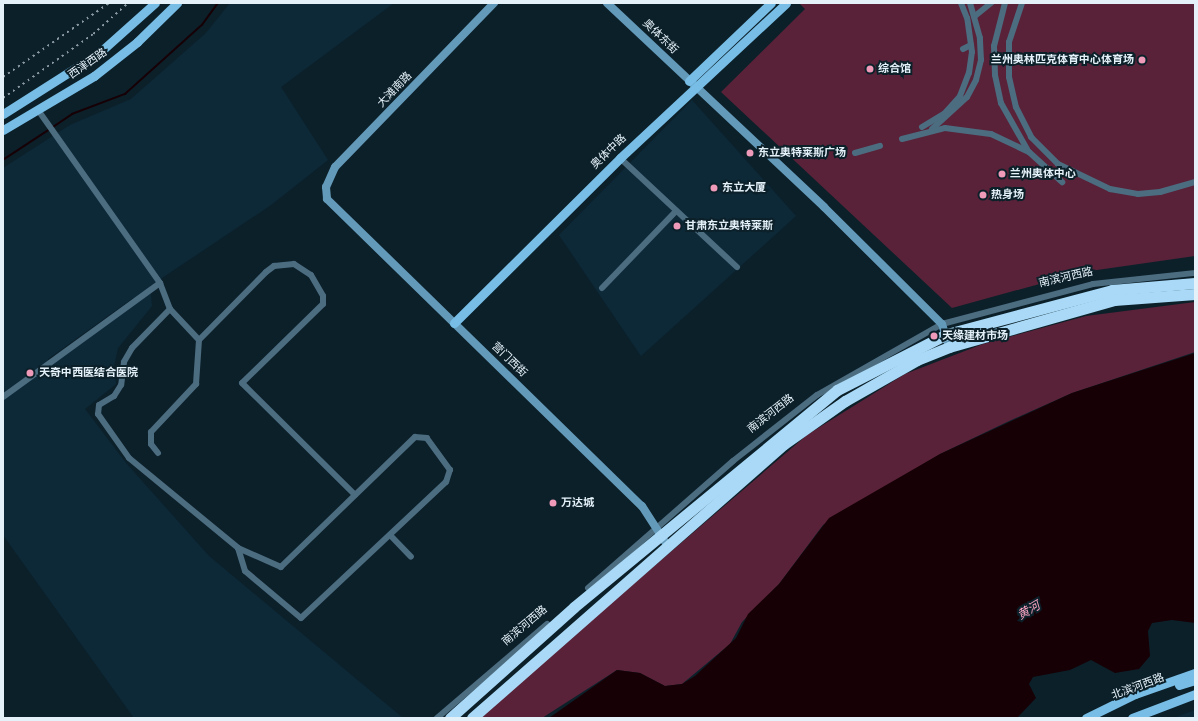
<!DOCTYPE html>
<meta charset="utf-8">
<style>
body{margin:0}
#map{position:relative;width:1198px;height:721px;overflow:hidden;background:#0c202a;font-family:Figtree,"Noto Sans SC",sans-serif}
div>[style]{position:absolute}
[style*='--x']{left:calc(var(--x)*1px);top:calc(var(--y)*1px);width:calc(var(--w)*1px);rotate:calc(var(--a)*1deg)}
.built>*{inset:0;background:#0d2938}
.green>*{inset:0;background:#592238}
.water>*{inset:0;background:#160006}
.stream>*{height:1.5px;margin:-0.75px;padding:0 0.75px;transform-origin:0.75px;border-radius:0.75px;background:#160006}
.street>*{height:6px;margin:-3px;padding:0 3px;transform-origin:3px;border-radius:3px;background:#4c6c80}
.secondary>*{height:8px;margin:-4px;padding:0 4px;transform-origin:4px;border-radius:4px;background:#649ab9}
.primary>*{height:9px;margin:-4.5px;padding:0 4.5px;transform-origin:4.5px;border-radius:4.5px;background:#77bde5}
.highway>*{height:11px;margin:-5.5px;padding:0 5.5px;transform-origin:5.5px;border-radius:5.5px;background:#a9d9f6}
.rail>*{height:1.5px;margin-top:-0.75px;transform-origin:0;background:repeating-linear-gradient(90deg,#8a99a2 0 2px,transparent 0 6px)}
.dots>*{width:11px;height:11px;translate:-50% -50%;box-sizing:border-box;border:2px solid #0c202a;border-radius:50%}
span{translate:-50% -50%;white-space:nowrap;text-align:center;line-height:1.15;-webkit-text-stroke:4px #0c202a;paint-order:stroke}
.street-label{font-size:11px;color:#e5f1f9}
.poi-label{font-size:11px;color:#e5f1f9;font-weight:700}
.right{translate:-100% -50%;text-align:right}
.left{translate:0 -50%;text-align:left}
.water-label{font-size:12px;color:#faa2c0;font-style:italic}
.frame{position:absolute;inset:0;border:4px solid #e5f1f9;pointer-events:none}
</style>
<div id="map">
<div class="built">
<div style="clip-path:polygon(evenodd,230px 3px,394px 3px,281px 87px,328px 160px,271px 205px,150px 286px,152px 306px,118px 348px,114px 366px,116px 384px,85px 409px,126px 463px,209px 556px,403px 718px,134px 718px,3px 535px,3px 168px,70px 125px,131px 99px,206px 33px,230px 3px,133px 298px,134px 298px,49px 362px,48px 359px,133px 298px)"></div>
<div style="clip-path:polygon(692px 100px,796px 216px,641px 356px,559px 235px)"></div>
<div style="clip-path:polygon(1195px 710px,1195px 718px,1173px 718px)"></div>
</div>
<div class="green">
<div style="clip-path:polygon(799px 3px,1195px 3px,1195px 256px,1083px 272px,952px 308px,721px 92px,805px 9px)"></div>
<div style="clip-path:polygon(1195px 302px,1195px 352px,1072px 393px,1007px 422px,940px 454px,823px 525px,779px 584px,742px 622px,730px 644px,682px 684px,665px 686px,640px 673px,617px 670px,542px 718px,477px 718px,807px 435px,905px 374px,983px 344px,1086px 316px)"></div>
</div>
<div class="water">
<div style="clip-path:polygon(1195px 353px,1195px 623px,1172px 620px,1152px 623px,1148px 631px,1150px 656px,1139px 669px,1115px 673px,1091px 660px,1070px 670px,1033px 677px,1029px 684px,1036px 698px,1017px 718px,549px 718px,617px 670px,640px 673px,665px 686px,682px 684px,695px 676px,736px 638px,748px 614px,779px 584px,829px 518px,940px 454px,1072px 393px)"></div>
</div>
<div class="stream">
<div style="--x:53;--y:127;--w:23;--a:-34"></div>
<div style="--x:72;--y:114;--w:57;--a:-20.7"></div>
<div style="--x:125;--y:94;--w:103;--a:-41.9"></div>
<div style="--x:202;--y:25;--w:27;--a:-54"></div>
<div style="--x:3;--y:160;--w:56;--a:-33.4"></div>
</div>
<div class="street">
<div style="--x:1005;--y:3;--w:44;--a:104.3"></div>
<div style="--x:994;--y:46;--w:29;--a:88"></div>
<div style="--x:995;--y:75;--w:29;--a:78"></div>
<div style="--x:1001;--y:103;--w:53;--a:60.5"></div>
<div style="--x:1022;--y:3;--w:41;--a:108.4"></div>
<div style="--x:1009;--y:42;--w:35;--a:90"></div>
<div style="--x:1009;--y:77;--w:31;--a:77"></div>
<div style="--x:1016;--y:107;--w:34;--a:63"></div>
<div style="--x:1031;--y:137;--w:38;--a:45"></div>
<div style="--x:1058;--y:164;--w:58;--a:25.7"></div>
<div style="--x:1110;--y:189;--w:28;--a:10"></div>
<div style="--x:1138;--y:194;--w:22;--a:-5"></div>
<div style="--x:1160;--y:192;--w:36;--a:-16"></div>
<div style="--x:975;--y:16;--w:21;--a:-39"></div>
<div style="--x:963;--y:49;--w:9;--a:-27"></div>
<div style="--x:38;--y:110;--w:212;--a:54.8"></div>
<div style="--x:160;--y:283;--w:28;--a:69"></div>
<div style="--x:170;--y:309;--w:54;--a:134.3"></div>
<div style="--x:132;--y:348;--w:16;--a:120"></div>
<div style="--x:124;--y:362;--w:23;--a:97"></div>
<div style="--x:121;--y:385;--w:13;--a:122"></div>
<div style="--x:114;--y:396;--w:17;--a:149"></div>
<div style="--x:99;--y:405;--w:9;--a:96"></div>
<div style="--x:98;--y:414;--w:54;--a:54.8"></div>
<div style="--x:129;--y:458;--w:141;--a:39.5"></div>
<div style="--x:238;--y:548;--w:24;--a:73"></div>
<div style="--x:245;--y:571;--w:73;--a:40"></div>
<div style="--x:301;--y:618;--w:199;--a:-43.2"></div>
<div style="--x:446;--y:482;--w:13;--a:-72"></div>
<div style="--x:450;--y:470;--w:39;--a:-126"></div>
<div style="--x:427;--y:438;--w:12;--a:-175"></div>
<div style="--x:415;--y:437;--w:187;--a:135.9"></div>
<div style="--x:281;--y:567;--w:47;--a:-156.2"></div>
<div style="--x:922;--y:127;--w:26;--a:-31"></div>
<div style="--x:944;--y:114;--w:24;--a:-48"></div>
<div style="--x:960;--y:96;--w:25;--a:-69"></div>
<div style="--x:969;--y:73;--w:21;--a:-82"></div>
<div style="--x:972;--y:52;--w:34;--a:-98"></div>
<div style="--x:967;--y:18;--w:16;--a:-112"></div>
<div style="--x:932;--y:129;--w:47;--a:-42.4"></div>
<div style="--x:967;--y:97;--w:19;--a:-62"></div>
<div style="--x:976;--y:80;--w:21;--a:-76"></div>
<div style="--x:981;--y:60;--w:22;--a:-93"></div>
<div style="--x:980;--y:38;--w:36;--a:-106"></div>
<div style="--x:902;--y:139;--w:44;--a:-14.3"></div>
<div style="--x:945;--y:128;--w:46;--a:7.4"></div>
<div style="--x:991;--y:134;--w:42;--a:25.3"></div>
<div style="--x:1029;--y:152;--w:45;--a:42.3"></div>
<div style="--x:855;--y:153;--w:26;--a:-16"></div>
<div style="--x:620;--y:158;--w:160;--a:43"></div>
<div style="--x:602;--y:288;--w:107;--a:-46.1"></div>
<div style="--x:170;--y:309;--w:42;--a:46.9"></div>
<div style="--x:3;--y:397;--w:194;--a:-36"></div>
<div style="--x:158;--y:453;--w:11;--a:-128"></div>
<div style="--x:151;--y:444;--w:12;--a:-90"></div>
<div style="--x:151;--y:432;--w:66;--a:-46.8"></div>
<div style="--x:196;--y:384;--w:44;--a:-86.1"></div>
<div style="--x:199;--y:340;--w:95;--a:-45.4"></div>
<div style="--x:266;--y:272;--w:10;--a:-37"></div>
<div style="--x:274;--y:266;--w:20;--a:-6"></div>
<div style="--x:294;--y:264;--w:20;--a:33"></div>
<div style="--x:311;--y:275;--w:24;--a:60"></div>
<div style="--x:323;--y:296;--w:8;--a:90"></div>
<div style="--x:323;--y:304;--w:113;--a:135.7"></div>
<div style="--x:242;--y:383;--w:159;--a:44.7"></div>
<div style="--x:390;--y:535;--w:30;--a:46"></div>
<div style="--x:588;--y:588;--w:193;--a:-41.2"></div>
<div style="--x:733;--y:461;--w:107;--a:-38.2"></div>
<div style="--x:817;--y:395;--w:144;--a:-29.6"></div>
<div style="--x:942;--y:324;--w:156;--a:-14.8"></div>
<div style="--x:1093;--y:284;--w:103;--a:-6.2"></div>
<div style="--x:437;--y:718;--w:145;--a:-40.5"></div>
</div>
<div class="secondary">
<div style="--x:494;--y:3;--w:228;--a:134.1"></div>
<div style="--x:335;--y:167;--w:22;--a:114"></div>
<div style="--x:326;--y:187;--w:12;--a:85"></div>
<div style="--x:327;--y:199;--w:440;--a:44.3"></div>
<div style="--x:642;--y:506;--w:46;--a:57.3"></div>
<div style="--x:607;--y:3;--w:298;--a:43.2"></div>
<div style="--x:824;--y:207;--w:166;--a:44.8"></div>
<div style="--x:942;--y:324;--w:24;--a:73"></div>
</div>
<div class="primary">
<div style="--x:689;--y:81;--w:113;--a:-43.6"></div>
<div style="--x:3;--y:114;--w:114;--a:-32.4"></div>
<div style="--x:99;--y:53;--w:75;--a:-41.8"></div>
<div style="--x:3;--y:130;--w:106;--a:-30.7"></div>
<div style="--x:94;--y:76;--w:55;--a:-38.3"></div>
<div style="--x:137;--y:42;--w:56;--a:-44.3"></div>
<div style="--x:454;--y:323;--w:234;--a:-44.8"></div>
<div style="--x:620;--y:158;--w:227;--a:-43"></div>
<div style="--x:1179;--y:685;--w:17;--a:-17"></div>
<div style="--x:1086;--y:718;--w:55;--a:-26.1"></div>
<div style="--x:1135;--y:694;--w:64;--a:-19.3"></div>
<div style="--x:1132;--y:718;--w:67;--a:-20.9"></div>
</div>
<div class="highway">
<div style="--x:450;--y:718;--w:166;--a:-41.8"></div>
<div style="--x:574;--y:607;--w:341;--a:-39.5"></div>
<div style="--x:837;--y:390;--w:123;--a:-27"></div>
<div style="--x:947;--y:334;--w:171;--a:-14.9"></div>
<div style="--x:1112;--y:290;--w:83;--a:-4.8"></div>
<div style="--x:472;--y:718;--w:415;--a:-41.3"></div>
<div style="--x:784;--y:444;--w:75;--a:-35.2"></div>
<div style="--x:845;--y:401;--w:83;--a:-29.7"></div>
<div style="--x:917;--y:360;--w:35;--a:-22"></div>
<div style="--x:949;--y:347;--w:172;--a:-15.9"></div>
<div style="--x:1114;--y:300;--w:81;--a:-4.2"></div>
</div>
<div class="rail">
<div style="--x:3;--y:77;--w:129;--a:-34.9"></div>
<div style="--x:3;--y:98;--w:110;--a:-35.4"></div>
<div style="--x:93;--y:34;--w:47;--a:-41.5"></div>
</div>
<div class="dots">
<div style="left:1142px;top:60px;background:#ef9ab8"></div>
<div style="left:870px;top:69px;background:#ef9ab8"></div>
<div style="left:750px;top:153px;background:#ef9ab8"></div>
<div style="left:1002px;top:174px;background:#ef9ab8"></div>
<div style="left:714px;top:188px;background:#ef9ab8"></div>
<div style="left:983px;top:195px;background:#ef9ab8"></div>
<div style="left:677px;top:226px;background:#ef9ab8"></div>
<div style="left:934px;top:336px;background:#ef9ab8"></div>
<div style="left:30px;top:373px;background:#ef9ab8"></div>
<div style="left:553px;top:503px;background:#ef9ab8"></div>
</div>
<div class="street-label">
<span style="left:660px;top:37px;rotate:44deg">奥体东街</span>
<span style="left:88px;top:64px;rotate:-35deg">西津西路</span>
<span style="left:395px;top:90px;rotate:-46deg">大滩南路</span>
<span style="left:609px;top:152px;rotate:-44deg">奥体中路</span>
<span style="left:1066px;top:278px;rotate:-13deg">南滨河西路</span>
<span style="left:509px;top:360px;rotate:44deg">营门西街</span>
<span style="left:771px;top:414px;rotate:-38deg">南滨河西路</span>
<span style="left:525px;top:626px;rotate:-40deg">南滨河西路</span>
<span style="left:1138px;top:687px;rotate:-20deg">北滨河西路</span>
</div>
<div class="poi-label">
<span class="right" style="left:1134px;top:60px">兰州奥林匹克体育中心体育场</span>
<span class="left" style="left:878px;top:69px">综合馆</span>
<span class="left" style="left:758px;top:153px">东立奥特莱斯广场</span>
<span class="left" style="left:1010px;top:174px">兰州奥体中心</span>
<span class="left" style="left:722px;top:188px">东立大厦</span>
<span class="left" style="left:991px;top:195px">热身场</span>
<span class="left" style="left:685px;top:226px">甘肃东立奥特莱斯</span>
<span class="left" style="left:942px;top:336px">天缘建材市场</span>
<span class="left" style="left:39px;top:373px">天奇中西医结合医院</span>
<span class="left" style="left:561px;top:503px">万达城</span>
</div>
<div class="water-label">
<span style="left:1029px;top:611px;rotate:-30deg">黄河</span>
</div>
<div class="frame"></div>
</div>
